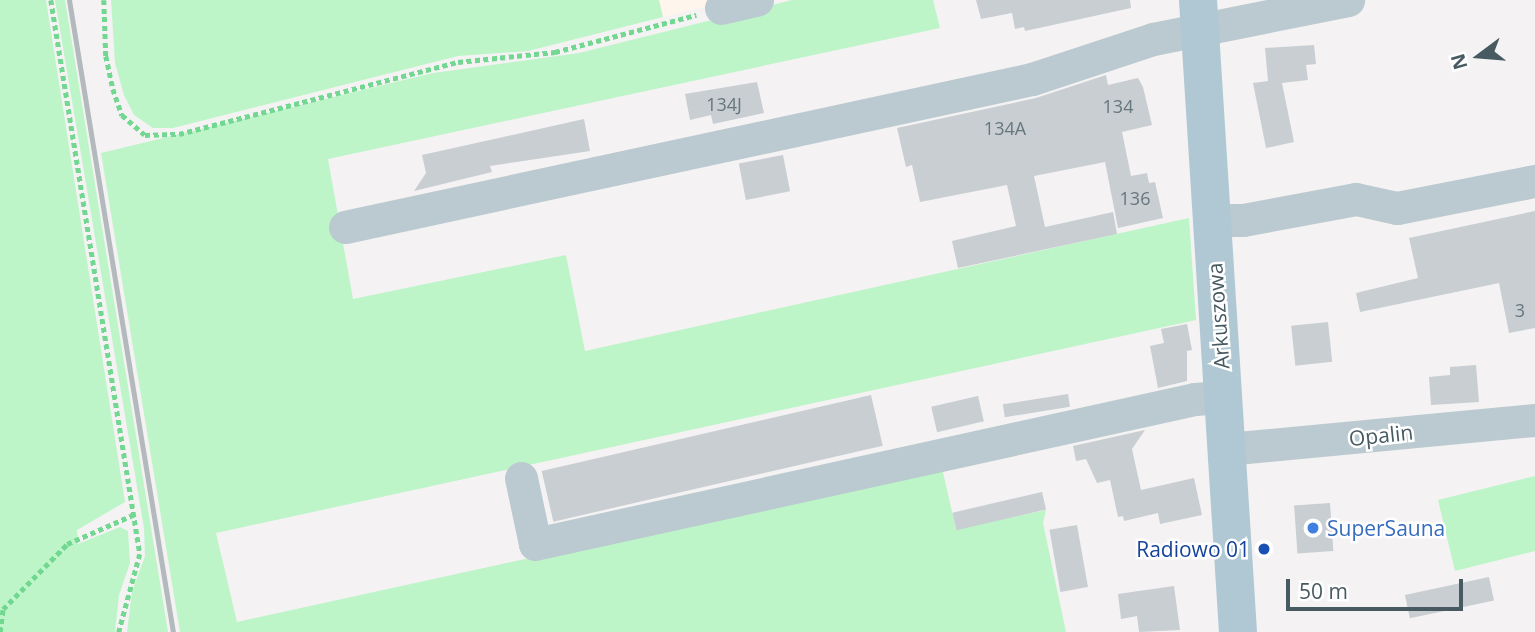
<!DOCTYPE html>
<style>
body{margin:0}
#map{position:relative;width:1535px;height:632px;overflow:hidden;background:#f4f2f2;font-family:"Open Sans",sans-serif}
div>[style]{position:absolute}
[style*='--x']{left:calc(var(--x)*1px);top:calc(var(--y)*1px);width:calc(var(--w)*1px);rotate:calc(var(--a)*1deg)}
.commercial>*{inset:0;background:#fef5ec}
.green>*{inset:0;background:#bdf5c8}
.building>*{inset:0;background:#c8ced2;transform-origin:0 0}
.path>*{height:4.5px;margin-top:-2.25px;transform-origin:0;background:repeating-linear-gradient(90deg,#71d791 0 5px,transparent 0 8.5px)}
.minor>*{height:33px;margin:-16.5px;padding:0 16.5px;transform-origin:16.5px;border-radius:16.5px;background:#bbcad0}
.major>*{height:38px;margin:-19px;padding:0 19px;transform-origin:19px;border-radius:19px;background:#afc8d3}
.rail>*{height:5px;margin:-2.5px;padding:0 2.5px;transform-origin:2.5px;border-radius:2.5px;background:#b3b9bd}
.dots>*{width:19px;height:19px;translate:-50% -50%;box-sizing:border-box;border:4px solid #fff;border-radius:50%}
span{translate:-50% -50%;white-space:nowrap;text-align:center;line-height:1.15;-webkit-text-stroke:5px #fff;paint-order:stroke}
.number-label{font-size:18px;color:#67777e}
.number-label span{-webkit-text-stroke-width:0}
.street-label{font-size:21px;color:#475a62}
.shop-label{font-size:21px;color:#366cbe}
.left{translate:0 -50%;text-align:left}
.transit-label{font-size:21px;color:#164399}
.right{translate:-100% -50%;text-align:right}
.north{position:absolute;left:1444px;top:21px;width:70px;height:70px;-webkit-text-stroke:5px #fff;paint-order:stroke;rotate:254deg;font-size:19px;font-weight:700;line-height:28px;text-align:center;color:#475a62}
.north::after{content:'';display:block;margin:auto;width:24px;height:32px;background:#475a62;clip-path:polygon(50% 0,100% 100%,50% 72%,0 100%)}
.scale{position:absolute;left:1286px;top:579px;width:177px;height:32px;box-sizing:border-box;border:4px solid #475a62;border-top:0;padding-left:9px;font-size:21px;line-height:24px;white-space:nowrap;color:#475a62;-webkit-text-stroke:5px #fff;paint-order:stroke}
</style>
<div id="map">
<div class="commercial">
<div style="clip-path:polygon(659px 0,734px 0,663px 17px)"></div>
</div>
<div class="green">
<div style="clip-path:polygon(0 0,46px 0,125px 502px,77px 530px,78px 544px,120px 527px,128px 531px,130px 563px,119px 595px,115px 632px,0 632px)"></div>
<div style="clip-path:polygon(55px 0,65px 0,168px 632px,127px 632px,132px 592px,145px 556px,144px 528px)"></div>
<div style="clip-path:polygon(111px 0,659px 0,663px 17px,528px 51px,458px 56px,173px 128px,153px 128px,134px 115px,124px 95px,115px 63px)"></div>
<div style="clip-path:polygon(792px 0,933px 0,940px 28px,328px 159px,353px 299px,566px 255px,585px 351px,1189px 218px,1196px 320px,216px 533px,237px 622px,942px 468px,956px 529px,1046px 510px,1043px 523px,1066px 632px,180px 632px,101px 153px,433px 73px,579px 53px)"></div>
<div style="clip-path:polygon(1535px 476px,1535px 551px,1455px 571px,1438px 500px)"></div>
</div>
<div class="building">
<div style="clip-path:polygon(976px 0,1130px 0,1131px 8px,1025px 31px,1024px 27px,1015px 29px,1012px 13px,981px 19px)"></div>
<div style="clip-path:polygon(1314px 45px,1316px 64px,1306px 65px,1308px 80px,1282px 83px,1294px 142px,1266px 148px,1253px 83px,1268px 81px,1265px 48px)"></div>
<div style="clip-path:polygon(1106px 75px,1108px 85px,1138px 78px,1143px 87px,1152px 125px,1122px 132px,1131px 176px,1147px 173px,1149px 183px,1155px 182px,1163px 218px,1118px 228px,1105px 162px,1034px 176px,1045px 227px,1113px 212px,1117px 234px,958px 268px,952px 241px,1016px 226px,1007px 185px,920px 202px,912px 165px,906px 167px,897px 128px,1036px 98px)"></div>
<div style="clip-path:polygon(757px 82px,764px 113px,713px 124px,711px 115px,690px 120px,685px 94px)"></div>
<div style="clip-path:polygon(584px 119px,590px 151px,490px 166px,492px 172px,414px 191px,426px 173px,422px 155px)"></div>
<div style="left:783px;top:155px;width:37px;height:45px;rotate:79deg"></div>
<div style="clip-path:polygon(1535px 211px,1535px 328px,1509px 333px,1499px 283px,1360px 312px,1356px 293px,1418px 278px,1409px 238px)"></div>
<div style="left:1328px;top:322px;width:40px;height:37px;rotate:84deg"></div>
<div style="clip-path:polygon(1187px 324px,1192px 350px,1187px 351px,1187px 381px,1158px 388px,1150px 346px,1164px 343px,1161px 329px)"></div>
<div style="clip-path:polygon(1476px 365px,1479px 402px,1431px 405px,1429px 377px,1450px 375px,1450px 367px)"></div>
<div style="left:1068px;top:394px;width:13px;height:66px;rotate:81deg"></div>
<div style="left:871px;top:395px;width:52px;height:338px;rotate:77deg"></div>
<div style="left:978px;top:396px;width:26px;height:48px;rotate:77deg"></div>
<div style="clip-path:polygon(1145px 430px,1132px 449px,1141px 490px,1194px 478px,1202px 515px,1160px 524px,1158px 513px,1124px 521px,1123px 516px,1118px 517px,1110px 480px,1097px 483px,1086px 459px,1076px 461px,1073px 446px)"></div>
<div style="left:1042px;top:492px;width:18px;height:92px;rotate:77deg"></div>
<div style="left:1330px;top:503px;width:48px;height:36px;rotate:86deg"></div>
<div style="left:1077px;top:525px;width:63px;height:28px;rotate:80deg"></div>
<div style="left:1489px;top:577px;width:24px;height:86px;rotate:78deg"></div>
<div style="clip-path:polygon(1174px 586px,1180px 630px,1139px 632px,1137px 616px,1121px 619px,1118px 594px)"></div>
</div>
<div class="path">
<div style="--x:51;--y:0;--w:561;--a:80.87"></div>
<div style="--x:140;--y:554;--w:81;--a:105.1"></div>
<div style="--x:104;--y:0;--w:56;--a:88"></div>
<div style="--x:106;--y:56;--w:34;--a:78"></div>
<div style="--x:113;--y:89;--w:28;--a:71"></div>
<div style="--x:122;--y:115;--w:30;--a:41"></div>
<div style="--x:145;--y:135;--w:34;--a:-2"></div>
<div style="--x:179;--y:134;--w:288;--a:-14.5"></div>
<div style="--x:458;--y:62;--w:98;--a:-5.9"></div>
<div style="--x:555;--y:52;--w:146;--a:-14.7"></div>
<div style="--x:0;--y:632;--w:23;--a:-83"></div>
<div style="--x:3;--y:609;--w:91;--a:-45.4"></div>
<div style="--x:67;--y:544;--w:74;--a:-23.8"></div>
</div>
<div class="minor">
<div style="--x:721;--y:8;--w:37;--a:-13"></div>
<div style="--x:1211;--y:220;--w:32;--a:0"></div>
<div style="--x:1243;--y:220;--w:115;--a:-10.5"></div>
<div style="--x:1356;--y:199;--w:42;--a:12.4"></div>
<div style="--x:1397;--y:208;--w:141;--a:-11.1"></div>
<div style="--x:345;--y:227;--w:703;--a:-12.16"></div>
<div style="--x:1032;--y:79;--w:127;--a:-18.3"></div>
<div style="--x:1153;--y:39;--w:199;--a:-11.3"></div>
<div style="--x:1227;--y:449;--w:309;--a:-5.4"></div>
<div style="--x:521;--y:478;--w:67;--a:78"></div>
<div style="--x:535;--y:544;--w:676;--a:-12.39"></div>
<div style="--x:1195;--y:399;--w:28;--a:-4"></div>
</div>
<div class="major">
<div style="--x:1198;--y:0;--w:633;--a:86.38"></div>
</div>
<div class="rail">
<div style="--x:69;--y:0;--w:640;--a:80.66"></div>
</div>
<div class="dots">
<div style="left:1313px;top:528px;background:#3f7fe0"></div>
<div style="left:1264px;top:549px;background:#1a4fb4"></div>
</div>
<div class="number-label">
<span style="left:724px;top:104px">134J</span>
<span style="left:1118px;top:106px">134</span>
<span style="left:1005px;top:128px">134A</span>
<span style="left:1135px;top:198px">136</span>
<span style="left:1520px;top:310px">3</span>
</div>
<div class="street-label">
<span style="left:1218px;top:316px;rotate:-94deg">Arkuszowa</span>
<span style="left:1381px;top:435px;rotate:-6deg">Opalin</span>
</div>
<div class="shop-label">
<span class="left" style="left:1327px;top:528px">SuperSauna</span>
</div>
<div class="transit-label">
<span class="right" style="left:1250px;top:549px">Radiowo 01</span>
</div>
<div class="north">N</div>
<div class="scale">50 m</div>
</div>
